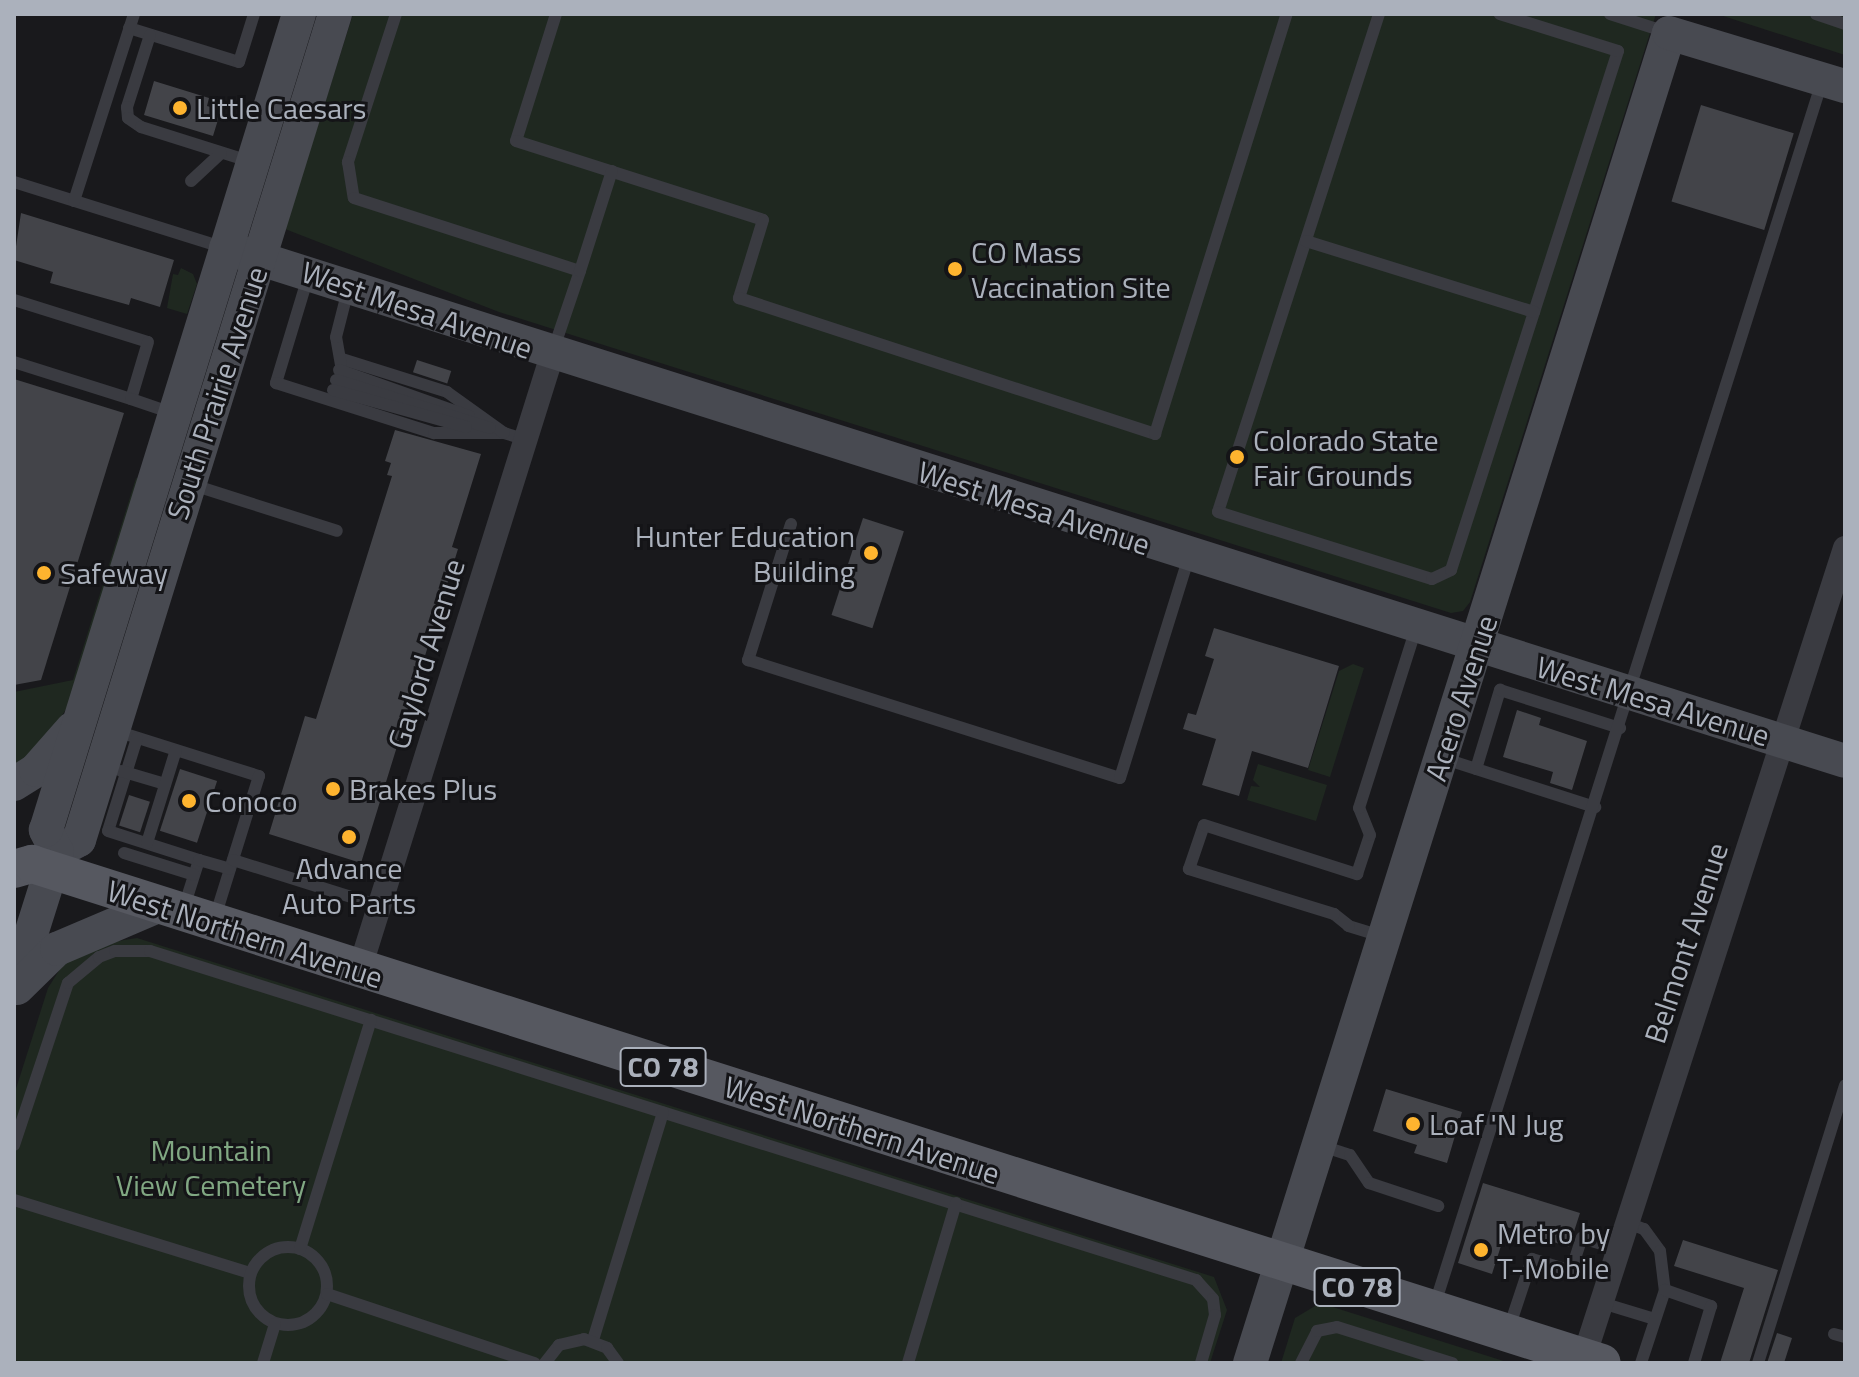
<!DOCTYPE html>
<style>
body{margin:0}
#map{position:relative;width:1859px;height:1377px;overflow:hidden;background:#19191c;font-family:"Titillium Web",sans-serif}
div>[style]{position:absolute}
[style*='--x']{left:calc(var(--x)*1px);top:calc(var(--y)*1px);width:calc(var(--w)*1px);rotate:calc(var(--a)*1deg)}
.green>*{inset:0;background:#1f2820}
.building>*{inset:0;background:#434449;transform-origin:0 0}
.lane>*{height:12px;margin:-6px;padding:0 6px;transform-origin:6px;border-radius:6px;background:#3a3b41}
.lane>.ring{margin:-6px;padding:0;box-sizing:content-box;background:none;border:12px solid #3a3b41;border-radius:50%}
.street>*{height:24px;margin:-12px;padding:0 12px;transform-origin:12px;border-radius:12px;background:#3a3b41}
.secondary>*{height:34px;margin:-17px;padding:0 17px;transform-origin:17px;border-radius:17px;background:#484a51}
.primary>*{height:38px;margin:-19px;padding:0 19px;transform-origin:19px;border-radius:19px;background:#565860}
.dots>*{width:22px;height:22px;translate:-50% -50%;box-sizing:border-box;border:4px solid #141417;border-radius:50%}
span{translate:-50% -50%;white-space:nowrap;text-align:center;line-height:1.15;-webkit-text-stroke:6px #141417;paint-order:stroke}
.shield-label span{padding:2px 6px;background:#141417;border:2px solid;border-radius:6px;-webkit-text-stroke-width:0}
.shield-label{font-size:28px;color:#abb1bc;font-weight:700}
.poi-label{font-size:30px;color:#abb1bc}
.left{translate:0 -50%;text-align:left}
.right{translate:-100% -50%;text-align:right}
.street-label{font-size:30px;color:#abb1bc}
.park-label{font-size:30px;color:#81a883}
.frame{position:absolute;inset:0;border:16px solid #abb1bc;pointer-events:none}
</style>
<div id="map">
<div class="green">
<div style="clip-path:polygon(353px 14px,1656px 14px,1470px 602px,1463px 611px,1451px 613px,499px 312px,285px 229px)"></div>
<div style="clip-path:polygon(1717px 14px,1845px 14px,1845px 55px)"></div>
<div style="clip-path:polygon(181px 268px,193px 274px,197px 284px,187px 314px,167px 308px,173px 274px,178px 275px)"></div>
<div style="clip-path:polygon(136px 478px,143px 480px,70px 703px,44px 743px,14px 766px,14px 692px,73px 680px)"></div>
<div style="clip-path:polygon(1353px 664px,1364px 668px,1330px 777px,1308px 770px,1339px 671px)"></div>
<div style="clip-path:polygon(1258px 764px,1327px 785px,1316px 821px,1247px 800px,1251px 786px,1260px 787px,1253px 780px)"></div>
<div style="clip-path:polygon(137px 938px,1214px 1277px,1227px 1310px,1210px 1363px,14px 1363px,14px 1095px,48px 988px,67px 958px,98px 944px)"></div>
<div style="clip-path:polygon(1320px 1303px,1510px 1363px,1281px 1363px,1295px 1318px)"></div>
</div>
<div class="building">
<div style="clip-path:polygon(154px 81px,209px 98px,207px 106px,221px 110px,213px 136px,144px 115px)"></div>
<div style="left:1701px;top:105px;width:97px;height:101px;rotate:17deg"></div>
<div style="clip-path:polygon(21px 213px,174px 260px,160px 307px,131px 298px,129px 305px,50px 283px,53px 272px,14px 260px)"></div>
<div style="left:417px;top:360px;width:36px;height:13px;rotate:18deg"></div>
<div style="clip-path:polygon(14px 379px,124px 413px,41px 680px,14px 685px)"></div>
<div style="clip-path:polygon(395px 430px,481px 454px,452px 547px,458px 549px,361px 863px,269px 834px,305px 716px,316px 719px,392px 476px,387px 475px,391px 463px,385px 461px)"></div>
<div style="left:863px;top:518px;width:43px;height:102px;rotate:18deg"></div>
<div style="clip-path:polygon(1214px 628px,1339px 666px,1308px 768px,1252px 751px,1239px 796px,1202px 785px,1216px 739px,1183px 729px,1188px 713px,1196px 715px,1214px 659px,1205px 656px)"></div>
<div style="clip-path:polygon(1517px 710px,1541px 718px,1539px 725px,1587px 741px,1572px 790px,1550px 783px,1553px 772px,1503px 757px)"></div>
<div style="left:180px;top:769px;width:39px;height:65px;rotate:18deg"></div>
<div style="left:129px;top:795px;width:22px;height:32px;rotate:18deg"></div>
<div style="clip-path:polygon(1386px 1089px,1462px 1112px,1447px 1163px,1414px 1153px,1417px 1145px,1373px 1131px)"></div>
<div style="clip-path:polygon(1483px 1183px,1580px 1213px,1569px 1247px,1507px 1227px,1492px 1274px,1458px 1263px)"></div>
<div style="clip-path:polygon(1683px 1240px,1778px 1270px,1749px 1363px,1720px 1363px,1744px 1288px,1674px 1266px)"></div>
<div style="clip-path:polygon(1777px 1333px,1792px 1338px,1784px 1363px,1767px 1363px)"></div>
</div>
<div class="lane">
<div style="--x:396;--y:14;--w:156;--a:108"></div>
<div style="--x:348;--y:162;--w:36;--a:81"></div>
<div style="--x:354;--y:198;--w:237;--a:17.9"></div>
<div style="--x:580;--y:271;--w:81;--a:108.7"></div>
<div style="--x:556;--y:14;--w:133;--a:107.5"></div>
<div style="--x:516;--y:141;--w:259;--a:17.7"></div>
<div style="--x:763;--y:220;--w:82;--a:107.1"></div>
<div style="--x:739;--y:298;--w:438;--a:18.1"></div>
<div style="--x:1155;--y:434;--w:440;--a:-72.6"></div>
<div style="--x:1379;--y:14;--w:523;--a:107.92"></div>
<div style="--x:1218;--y:512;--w:224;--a:17.4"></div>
<div style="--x:1432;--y:579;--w:21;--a:-25"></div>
<div style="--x:1451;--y:570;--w:545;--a:-72.16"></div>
<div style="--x:1618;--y:51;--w:124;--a:-162.6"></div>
<div style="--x:1610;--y:14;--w:59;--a:17.8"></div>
<div style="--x:1816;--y:14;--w:31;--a:19"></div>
<div style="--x:129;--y:28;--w:115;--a:17.2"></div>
<div style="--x:239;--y:62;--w:50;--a:-72.6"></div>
<div style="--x:150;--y:35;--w:76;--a:107.7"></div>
<div style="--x:127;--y:107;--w:11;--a:85"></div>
<div style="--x:128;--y:118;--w:16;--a:35"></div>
<div style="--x:141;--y:127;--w:113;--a:17.5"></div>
<div style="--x:191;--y:181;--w:41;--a:-43"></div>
<div style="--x:14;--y:182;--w:221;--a:17.4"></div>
<div style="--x:74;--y:201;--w:196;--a:-72.2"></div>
<div style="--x:1306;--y:241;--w:239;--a:17.3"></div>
<div style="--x:580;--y:271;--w:105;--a:-72.3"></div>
<div style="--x:308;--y:277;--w:111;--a:106.8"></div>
<div style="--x:276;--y:383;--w:166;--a:17.6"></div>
<div style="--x:434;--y:433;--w:70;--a:0"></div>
<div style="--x:504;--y:433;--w:24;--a:17"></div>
<div style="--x:14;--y:300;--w:140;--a:17.4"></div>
<div style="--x:148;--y:342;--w:59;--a:106.6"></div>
<div style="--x:131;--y:399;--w:123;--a:-162.5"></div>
<div style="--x:342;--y:359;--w:110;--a:17.4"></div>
<div style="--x:447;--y:392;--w:70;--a:35.7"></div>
<div style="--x:341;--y:365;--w:28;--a:-100"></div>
<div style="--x:336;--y:337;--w:49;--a:-75.7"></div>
<div style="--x:339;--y:370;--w:138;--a:19.5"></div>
<div style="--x:336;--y:380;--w:161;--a:17.3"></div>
<div style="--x:333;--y:390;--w:138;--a:15.5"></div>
<div style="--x:131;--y:399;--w:43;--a:18.9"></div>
<div style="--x:190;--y:484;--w:154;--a:17.7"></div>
<div style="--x:791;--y:524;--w:143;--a:107.5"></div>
<div style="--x:748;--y:660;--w:390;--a:17.6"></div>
<div style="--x:1120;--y:778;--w:232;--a:-72.7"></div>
<div style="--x:116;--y:731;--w:150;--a:17.5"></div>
<div style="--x:259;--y:776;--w:148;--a:107.3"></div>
<div style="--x:137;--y:738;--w:97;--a:107.3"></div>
<div style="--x:108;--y:831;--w:96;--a:17.7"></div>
<div style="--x:199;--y:860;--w:49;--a:107.7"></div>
<div style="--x:1442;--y:758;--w:161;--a:17.8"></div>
<div style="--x:1476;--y:769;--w:83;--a:-73.1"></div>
<div style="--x:1500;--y:690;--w:126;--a:17.6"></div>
<div style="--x:121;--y:771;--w:46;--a:16.5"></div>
<div style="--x:147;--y:843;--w:97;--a:-72.7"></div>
<div style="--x:124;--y:853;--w:73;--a:17.4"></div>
<div style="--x:199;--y:860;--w:32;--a:16"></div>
<div style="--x:233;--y:860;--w:154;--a:17.4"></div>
<div style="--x:1381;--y:936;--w:34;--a:-163"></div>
<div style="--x:1349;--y:926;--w:19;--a:-141"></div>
<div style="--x:1334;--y:914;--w:152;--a:-162.8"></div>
<div style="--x:1189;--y:869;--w:46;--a:-71.2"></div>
<div style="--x:1204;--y:825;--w:161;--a:17.8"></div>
<div style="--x:1357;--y:874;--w:41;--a:-71.6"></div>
<div style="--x:1370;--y:835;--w:29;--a:-112"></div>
<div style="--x:1359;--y:808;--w:189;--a:-72.4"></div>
<div style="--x:14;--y:1145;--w:171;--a:-71.6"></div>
<div style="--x:68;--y:983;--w:40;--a:-40"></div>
<div style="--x:99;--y:957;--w:17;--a:-21"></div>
<div style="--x:115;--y:951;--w:35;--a:0"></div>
<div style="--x:150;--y:951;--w:1097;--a:17.46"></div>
<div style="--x:1196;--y:1280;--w:25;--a:48"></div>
<div style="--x:1213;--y:1299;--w:16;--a:83"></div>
<div style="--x:1215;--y:1315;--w:50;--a:106.3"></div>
<div style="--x:1322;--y:1146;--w:29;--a:18"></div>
<div style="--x:1350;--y:1155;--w:34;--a:56"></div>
<div style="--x:1369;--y:1183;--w:73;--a:18.4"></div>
<div style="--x:14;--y:1200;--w:247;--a:17.2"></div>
<div style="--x:1628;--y:1223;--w:17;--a:21"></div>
<div style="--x:1644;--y:1229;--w:27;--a:54"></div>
<div style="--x:1660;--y:1251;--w:39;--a:83"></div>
<div class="ring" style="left:249px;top:1247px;width:66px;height:66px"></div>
<div style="--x:300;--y:1249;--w:240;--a:-72.8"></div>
<div style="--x:327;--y:1294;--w:219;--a:18.4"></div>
<div style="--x:1602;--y:1303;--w:55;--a:16.8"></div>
<div style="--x:1434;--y:1307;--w:1285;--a:-72.43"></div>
<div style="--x:1508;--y:1331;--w:76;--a:-71.6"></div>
<div style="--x:1532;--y:1259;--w:41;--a:17.1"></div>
<div style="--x:1571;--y:1271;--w:35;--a:-72"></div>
<div style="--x:1582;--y:1238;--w:39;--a:17"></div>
<div style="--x:1834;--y:1334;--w:11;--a:15"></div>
<div style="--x:593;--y:1340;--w:238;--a:-72.9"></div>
<div style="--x:263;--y:1363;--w:41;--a:-72.9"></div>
<div style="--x:545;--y:1363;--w:23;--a:-52"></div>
<div style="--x:559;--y:1345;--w:26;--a:-13"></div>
<div style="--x:584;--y:1339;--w:25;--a:21"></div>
<div style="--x:607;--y:1348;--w:19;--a:54"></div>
<div style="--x:908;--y:1363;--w:167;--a:-73.3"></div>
<div style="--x:1301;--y:1363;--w:36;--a:-63"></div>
<div style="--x:1317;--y:1331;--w:20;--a:-11"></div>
<div style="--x:1337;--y:1327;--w:121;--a:17.4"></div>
<div style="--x:1641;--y:1363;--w:77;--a:-71.8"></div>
<div style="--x:1665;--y:1290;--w:49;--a:19.2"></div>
<div style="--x:1711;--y:1306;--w:59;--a:106.6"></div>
<div style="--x:1758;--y:1363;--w:291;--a:-72.6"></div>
</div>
<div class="street">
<div style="--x:359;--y:971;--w:646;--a:-72.6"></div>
<div style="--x:1584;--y:1357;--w:850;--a:-72.12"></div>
</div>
<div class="secondary">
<div style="--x:226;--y:248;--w:1698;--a:17.58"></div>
<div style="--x:14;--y:784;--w:26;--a:-32"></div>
<div style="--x:36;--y:770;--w:55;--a:-48.7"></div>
<div style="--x:57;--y:852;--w:25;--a:-29"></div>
<div style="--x:79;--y:840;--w:865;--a:-72.78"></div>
<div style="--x:14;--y:988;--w:143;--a:-72.5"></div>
<div style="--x:57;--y:852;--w:25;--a:-117"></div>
<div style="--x:46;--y:830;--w:854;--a:-72.77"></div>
<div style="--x:17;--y:988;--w:56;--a:-44.3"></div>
<div style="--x:57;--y:949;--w:110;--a:-23.1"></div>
<div style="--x:1250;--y:1363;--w:1394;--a:-72.51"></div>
<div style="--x:1669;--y:33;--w:184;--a:16.8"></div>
</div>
<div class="primary">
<div style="--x:14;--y:869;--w:19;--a:-16"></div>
<div style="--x:32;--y:864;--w:1647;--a:17.63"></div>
</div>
<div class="dots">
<div style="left:180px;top:108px;background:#feb42f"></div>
<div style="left:955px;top:269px;background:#feb42f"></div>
<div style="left:1237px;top:457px;background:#feb42f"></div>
<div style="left:871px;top:553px;background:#feb42f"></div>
<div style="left:44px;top:573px;background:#feb42f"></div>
<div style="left:333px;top:789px;background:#feb42f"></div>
<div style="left:189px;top:801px;background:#feb42f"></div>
<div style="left:349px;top:837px;background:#feb42f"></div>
<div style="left:1413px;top:1124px;background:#feb42f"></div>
<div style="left:1481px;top:1250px;background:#feb42f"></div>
</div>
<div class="shield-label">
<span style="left:663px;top:1067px">CO 78</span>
<span style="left:1357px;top:1287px">CO 78</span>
</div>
<div class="poi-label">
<span class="left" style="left:196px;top:108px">Little Caesars</span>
<span class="left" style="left:971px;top:269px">CO Mass<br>Vaccination Site</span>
<span class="left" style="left:1253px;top:457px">Colorado State<br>Fair Grounds</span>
<span class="right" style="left:855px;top:553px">Hunter Education<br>Building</span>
<span class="left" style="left:60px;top:573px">Safeway</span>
<span class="left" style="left:349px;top:789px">Brakes Plus</span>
<span class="left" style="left:205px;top:801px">Conoco</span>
<span style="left:349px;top:885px">Advance<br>Auto Parts</span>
<span class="left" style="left:1429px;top:1124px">Loaf 'N Jug</span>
<span class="left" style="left:1497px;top:1250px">Metro by<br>T-Mobile</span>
</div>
<div class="street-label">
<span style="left:417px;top:310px;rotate:19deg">West Mesa Avenue</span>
<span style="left:217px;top:393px;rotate:-72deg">South Prairie Avenue</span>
<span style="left:1034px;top:508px;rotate:18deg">West Mesa Avenue</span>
<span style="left:426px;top:654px;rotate:-73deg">Gaylord Avenue</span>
<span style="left:1461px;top:698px;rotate:-72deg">Acero Avenue</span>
<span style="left:1653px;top:701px;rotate:17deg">West Mesa Avenue</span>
<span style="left:245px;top:934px;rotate:18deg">West Northern Avenue</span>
<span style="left:1686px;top:943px;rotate:-72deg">Belmont Avenue</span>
<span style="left:862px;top:1130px;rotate:18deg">West Northern Avenue</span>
</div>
<div class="park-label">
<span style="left:211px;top:1167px">Mountain<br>View Cemetery</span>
</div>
<div class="frame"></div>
</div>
